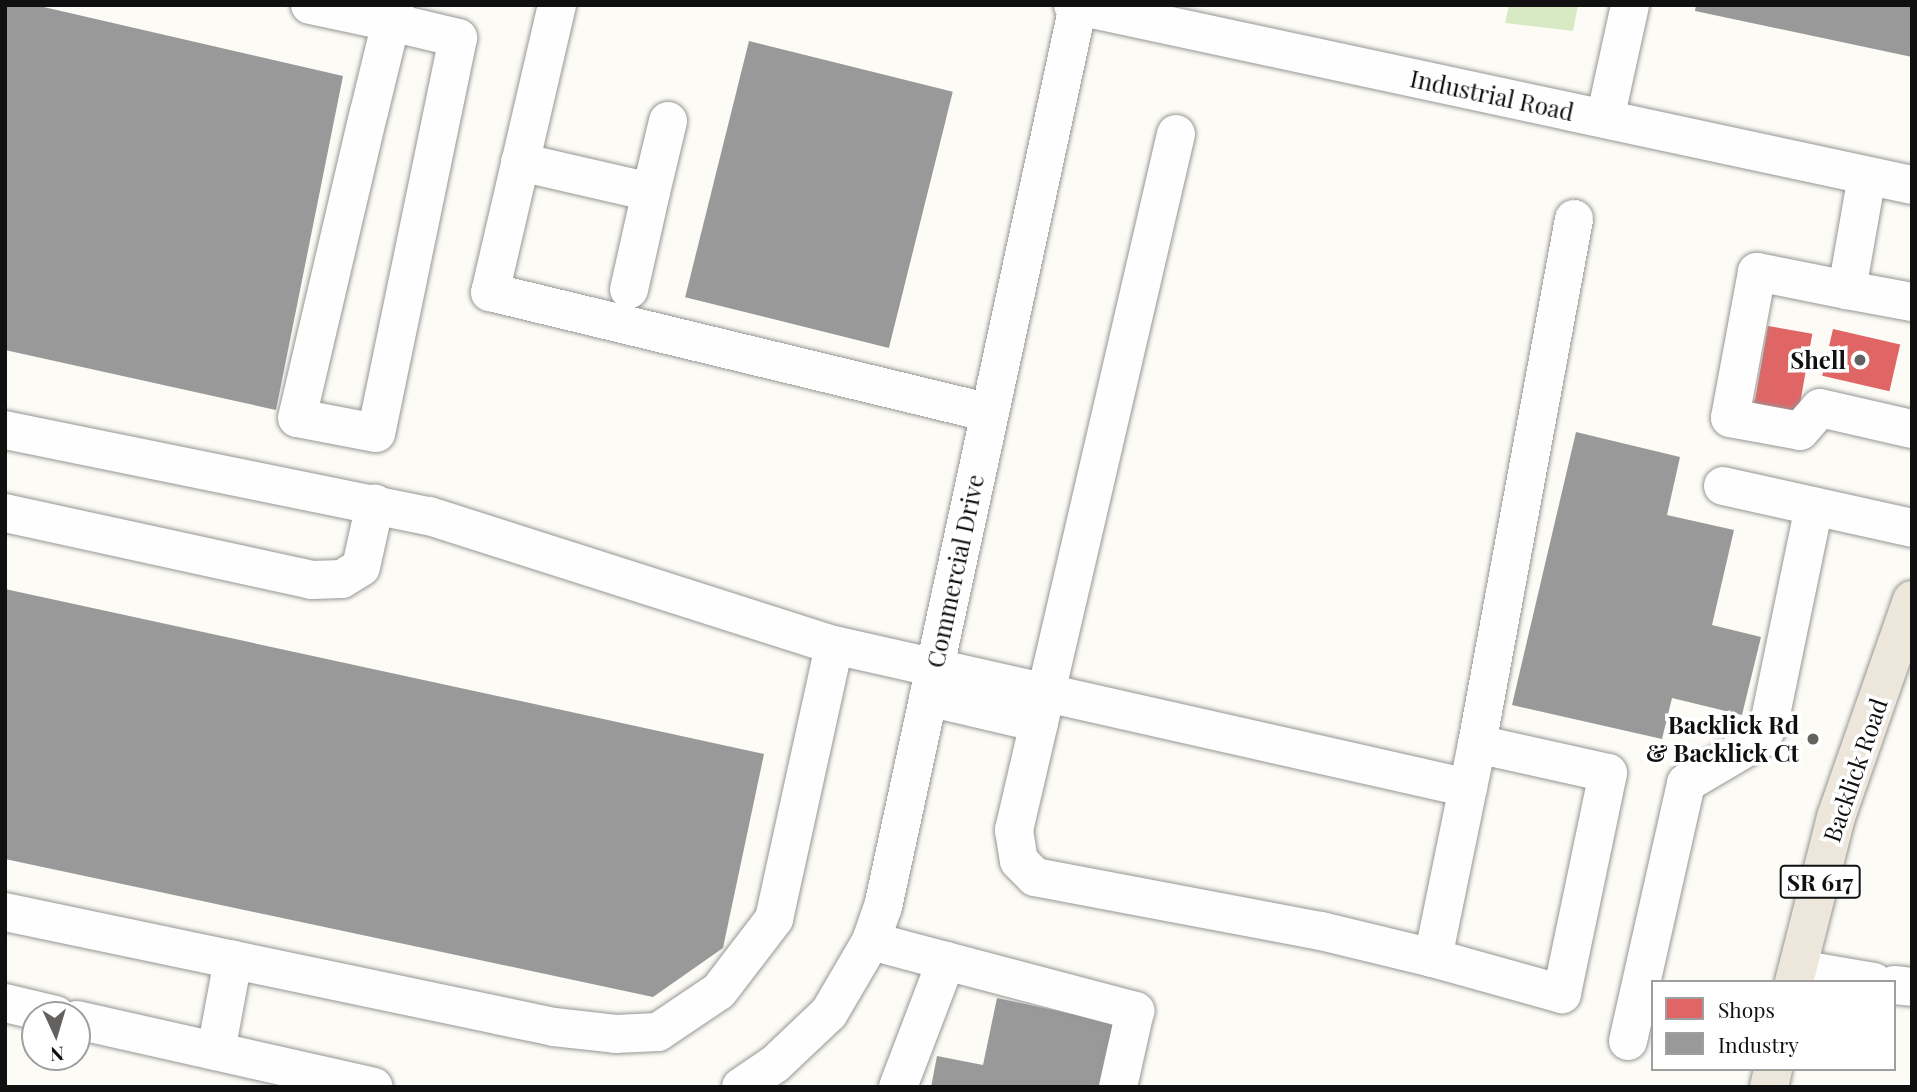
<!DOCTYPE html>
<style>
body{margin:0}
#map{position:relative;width:1917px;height:1092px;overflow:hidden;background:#fcfbf6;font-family:"Playfair Display",serif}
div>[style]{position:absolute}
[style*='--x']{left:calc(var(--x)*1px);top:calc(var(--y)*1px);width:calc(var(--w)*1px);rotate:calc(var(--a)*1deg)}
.forest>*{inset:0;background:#d8eac3}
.shops>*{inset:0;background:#e06666;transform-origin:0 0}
.industry>*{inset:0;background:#999;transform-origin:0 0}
.roads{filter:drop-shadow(0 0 2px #969694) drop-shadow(0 0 2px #969694)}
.minor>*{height:38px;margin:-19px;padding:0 19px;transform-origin:19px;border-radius:19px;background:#fffefe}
.major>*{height:38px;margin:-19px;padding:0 19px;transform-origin:19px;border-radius:19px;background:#ede7db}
.dots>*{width:19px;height:19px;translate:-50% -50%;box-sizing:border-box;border:4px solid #fff;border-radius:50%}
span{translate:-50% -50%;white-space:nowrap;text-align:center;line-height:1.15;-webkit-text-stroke:7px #fff;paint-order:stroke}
.shield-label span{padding:2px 5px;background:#fff;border:2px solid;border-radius:5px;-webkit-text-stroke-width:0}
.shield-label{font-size:23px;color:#101010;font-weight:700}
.street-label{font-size:24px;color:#101010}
.poi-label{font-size:24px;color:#101010;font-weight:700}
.right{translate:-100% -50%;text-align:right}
.frame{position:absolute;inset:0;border:7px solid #101010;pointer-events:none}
.legend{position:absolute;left:1651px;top:980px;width:245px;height:91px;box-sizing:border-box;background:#fff;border:2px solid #9f9f9f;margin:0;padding:9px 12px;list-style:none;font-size:21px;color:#101010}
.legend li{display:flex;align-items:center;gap:14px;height:35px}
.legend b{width:35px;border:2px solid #9f9f9f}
.north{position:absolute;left:21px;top:1001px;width:70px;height:70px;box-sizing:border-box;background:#fff;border:2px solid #9f9f9f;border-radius:50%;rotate:176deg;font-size:19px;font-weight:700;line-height:28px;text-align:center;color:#101010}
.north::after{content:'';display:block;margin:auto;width:24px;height:32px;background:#636260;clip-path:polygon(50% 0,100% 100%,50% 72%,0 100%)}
</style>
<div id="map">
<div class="forest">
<div style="clip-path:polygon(1509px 5px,1578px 5px,1573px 31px,1505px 23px)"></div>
</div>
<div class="shops">
<div style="left:1768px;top:326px;width:45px;height:89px;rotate:10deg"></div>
<div style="left:1833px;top:329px;width:69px;height:48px;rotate:13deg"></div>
</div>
<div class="industry">
<div style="clip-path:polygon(5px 5px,35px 5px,343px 76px,276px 410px,5px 350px)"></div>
<div style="clip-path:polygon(1696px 5px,1912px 5px,1912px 57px,1695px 11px)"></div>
<div style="left:749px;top:41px;width:210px;height:264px;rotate:14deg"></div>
<div style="clip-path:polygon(1576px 432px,1680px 457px,1667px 515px,1734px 530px,1712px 625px,1761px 637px,1742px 715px,1672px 698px,1662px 739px,1512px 705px)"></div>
<div style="clip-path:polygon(5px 589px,764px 754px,723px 948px,653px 997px,5px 859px)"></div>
<div style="clip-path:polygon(997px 998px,1119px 1024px,1106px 1087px,931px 1087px,937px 1056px,983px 1065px)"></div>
</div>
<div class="roads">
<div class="minor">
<div style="--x:310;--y:5;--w:83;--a:11.9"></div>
<div style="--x:391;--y:22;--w:69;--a:13.4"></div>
<div style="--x:458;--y:38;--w:403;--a:101.7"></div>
<div style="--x:376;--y:433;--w:80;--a:-169.2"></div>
<div style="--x:297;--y:418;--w:314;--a:-76.8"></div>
<div style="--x:369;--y:112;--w:93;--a:-76.3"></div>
<div style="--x:391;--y:22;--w:17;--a:-77"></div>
<div style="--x:557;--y:5;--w:295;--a:103.1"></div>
<div style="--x:490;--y:292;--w:514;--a:13.6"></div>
<div style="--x:1073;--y:5;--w:858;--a:12.11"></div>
<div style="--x:1605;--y:119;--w:117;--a:-77.6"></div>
<div style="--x:1176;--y:134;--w:715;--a:103.1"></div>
<div style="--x:1014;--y:830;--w:31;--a:81"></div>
<div style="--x:1019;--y:861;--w:23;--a:45"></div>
<div style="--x:1035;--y:877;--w:291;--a:10.7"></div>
<div style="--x:1321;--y:931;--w:115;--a:13.6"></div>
<div style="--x:520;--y:162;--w:134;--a:12.9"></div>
<div style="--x:651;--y:192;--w:100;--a:102.7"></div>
<div style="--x:1867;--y:176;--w:116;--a:100"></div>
<div style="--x:1847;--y:290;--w:66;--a:10.5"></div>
<div style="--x:651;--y:192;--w:73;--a:-76.5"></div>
<div style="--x:1847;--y:290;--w:92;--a:-168.7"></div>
<div style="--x:1757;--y:272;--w:148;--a:100.5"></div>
<div style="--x:1730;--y:418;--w:71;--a:10.5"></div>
<div style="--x:1800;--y:431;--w:30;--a:-49"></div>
<div style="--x:1820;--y:408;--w:94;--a:12.9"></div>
<div style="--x:5;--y:430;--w:433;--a:11.5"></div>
<div style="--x:429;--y:516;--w:425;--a:17.7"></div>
<div style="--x:834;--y:645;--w:650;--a:12.71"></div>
<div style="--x:1468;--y:788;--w:45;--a:-78.4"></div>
<div style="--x:1477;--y:744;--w:134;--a:12.5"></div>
<div style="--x:1608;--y:773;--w:226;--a:101.8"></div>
<div style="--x:1562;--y:994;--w:134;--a:-164.4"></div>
<div style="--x:1433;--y:958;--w:174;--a:-78.4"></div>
<div style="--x:1723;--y:486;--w:194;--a:12.5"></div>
<div style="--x:5;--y:513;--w:314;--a:12.3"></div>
<div style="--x:312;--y:580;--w:30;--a:-2"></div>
<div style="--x:342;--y:579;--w:22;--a:-32"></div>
<div style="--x:361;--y:567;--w:65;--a:-77.5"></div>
<div style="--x:928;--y:697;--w:114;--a:13.2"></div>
<div style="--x:1477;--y:744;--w:534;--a:-79.53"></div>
<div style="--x:5;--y:912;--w:561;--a:11.83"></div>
<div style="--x:554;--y:1027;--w:62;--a:6.4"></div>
<div style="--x:616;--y:1034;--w:42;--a:-2.7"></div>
<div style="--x:658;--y:1032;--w:73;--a:-33.9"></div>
<div style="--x:719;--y:991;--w:91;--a:-52.6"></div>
<div style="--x:774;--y:919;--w:280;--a:-77.6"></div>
<div style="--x:871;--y:941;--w:78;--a:14.9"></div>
<div style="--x:1798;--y:969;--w:77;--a:9.7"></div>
<div style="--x:1894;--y:985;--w:18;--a:6"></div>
<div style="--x:5;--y:1003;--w:52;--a:13.2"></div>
<div style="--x:77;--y:1020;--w:304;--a:12.7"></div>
<div style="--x:1628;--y:1041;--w:264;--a:-77.3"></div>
<div style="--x:1686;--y:783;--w:87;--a:-30.4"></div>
<div style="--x:1761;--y:739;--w:17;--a:-62"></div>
<div style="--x:1769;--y:724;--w:222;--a:-78.3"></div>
<div style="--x:216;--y:1051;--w:93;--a:-79.4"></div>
<div style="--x:741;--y:1087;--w:41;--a:-34.1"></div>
<div style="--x:775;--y:1064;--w:74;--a:-43.4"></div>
<div style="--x:829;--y:1013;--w:83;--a:-59.7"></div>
<div style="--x:871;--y:941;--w:36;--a:-71"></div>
<div style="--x:883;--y:907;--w:922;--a:-77.79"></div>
<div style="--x:898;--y:1087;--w:135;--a:-69.1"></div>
<div style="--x:946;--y:961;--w:196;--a:14.8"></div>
<div style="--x:1135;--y:1011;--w:78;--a:102.6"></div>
</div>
<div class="major">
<div style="--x:1794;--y:982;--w:170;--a:-75.7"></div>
<div style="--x:1836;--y:817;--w:230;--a:-70.7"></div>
<div style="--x:1769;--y:1087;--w:18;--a:-77"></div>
</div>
</div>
<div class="dots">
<div style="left:1860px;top:360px;background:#636260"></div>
<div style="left:1813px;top:739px;background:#636260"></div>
</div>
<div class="shield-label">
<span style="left:1820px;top:882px">SR 617</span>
</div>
<div class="street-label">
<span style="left:1492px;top:95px;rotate:12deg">Industrial Road</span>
<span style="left:955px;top:571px;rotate:-78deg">Commercial Drive</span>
<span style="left:1855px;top:770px;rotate:-71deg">Backlick Road</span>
</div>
<div class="poi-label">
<span class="right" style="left:1846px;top:360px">Shell</span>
<span class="right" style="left:1799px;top:739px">Backlick Rd<br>&amp; Backlick Ct</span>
</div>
<div class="frame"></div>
<ul class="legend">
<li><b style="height:19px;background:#e06666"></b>Shops</li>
<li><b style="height:19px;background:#999"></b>Industry</li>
</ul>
<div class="north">N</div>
</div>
